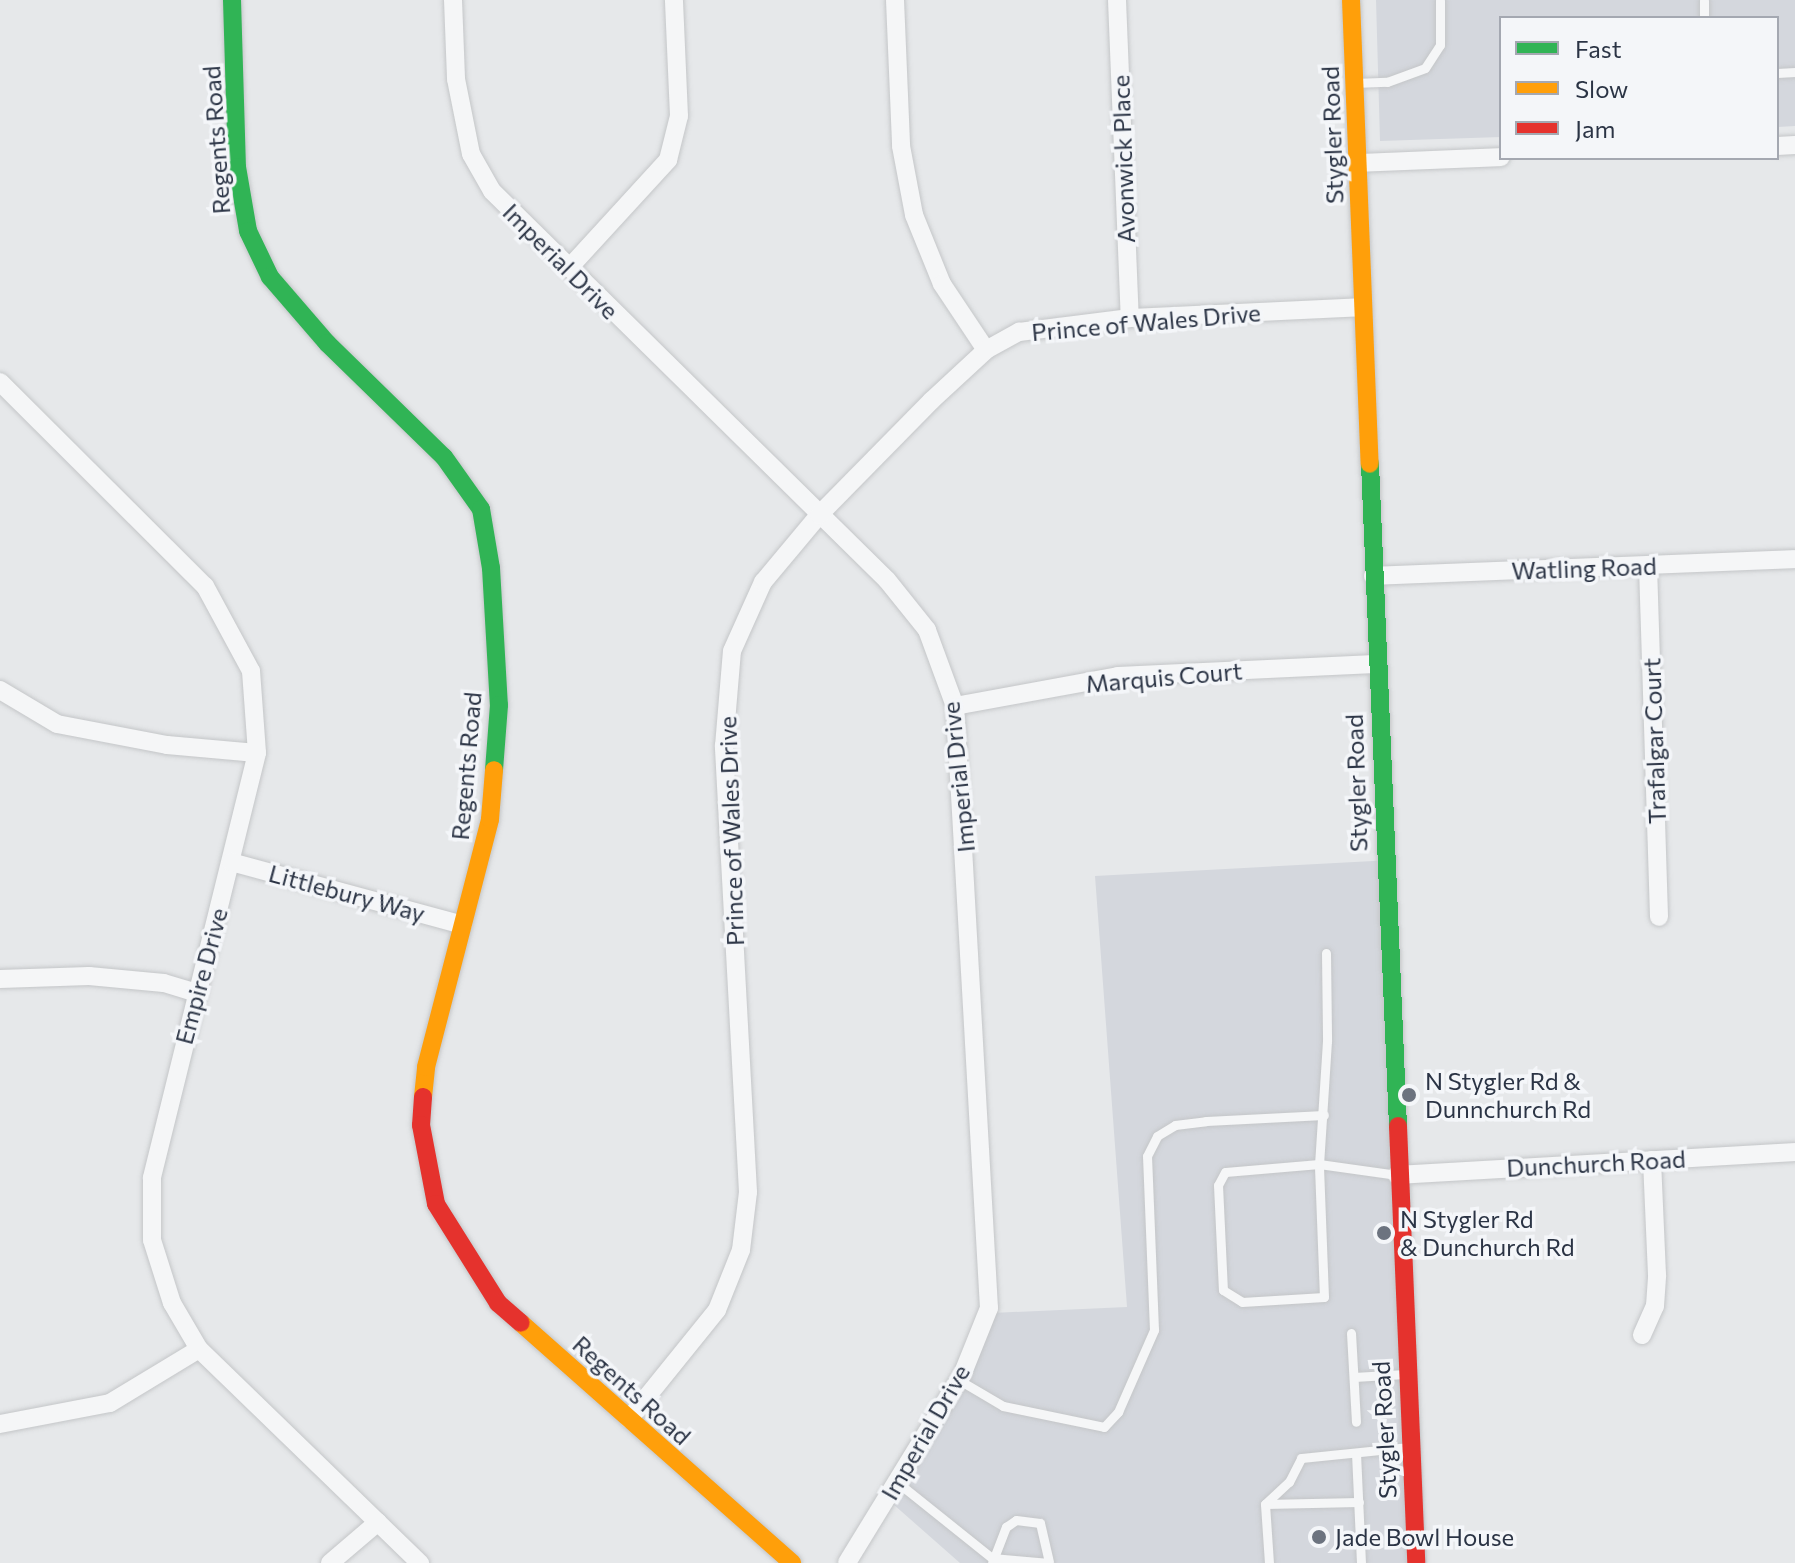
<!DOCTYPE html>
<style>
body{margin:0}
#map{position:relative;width:1795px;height:1563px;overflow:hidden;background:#e6e8ea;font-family:Commissioner,sans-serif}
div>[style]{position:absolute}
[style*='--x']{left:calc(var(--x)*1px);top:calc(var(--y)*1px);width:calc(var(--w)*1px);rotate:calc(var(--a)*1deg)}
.built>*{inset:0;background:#d4d7dd}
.roads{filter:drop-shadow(0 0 2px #c4c6c8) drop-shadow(0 0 2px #c4c6c8)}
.lane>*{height:9px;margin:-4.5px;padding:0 4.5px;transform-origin:4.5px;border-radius:4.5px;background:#f5f6f7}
.street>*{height:18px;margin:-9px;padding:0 9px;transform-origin:9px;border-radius:9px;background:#f5f6f7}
.fast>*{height:18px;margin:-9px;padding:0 9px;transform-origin:9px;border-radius:9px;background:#30b455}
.slow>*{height:18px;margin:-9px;padding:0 9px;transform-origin:9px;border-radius:9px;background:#ff9f0a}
.jam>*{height:18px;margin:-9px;padding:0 9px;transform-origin:9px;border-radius:9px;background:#e5322d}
.dots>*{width:22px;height:22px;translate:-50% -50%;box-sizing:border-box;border:4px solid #f4f6f9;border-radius:50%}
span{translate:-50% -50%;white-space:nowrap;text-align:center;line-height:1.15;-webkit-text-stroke:7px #f4f6f9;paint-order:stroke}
.street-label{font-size:24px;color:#2b3445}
.poi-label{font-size:24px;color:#2b3445}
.left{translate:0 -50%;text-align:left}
.legend{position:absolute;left:1499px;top:16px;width:280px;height:144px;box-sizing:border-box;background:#f4f6f9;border:2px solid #a4a8b1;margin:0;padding:10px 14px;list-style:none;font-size:24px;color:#2b3445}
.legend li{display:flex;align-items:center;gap:16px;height:40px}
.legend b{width:40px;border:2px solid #a4a8b1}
</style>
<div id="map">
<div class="built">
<div style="clip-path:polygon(1376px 0,1795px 0,1795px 126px,1777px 127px,1777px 18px,1501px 18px,1501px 137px,1380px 141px)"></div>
<div style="clip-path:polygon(1392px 860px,1427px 1563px,960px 1563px,893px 1504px,992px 1313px,1127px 1307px,1095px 876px)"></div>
</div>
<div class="roads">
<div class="lane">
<div style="--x:1704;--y:0;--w:18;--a:90"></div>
<div style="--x:1777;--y:73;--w:18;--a:-3"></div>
<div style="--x:1354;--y:83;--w:33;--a:-2"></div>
<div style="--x:1387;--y:82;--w:40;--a:-20.2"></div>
<div style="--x:1425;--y:68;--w:27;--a:-57"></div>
<div style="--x:1440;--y:45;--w:45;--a:-90"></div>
<div style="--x:1326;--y:953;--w:88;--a:89.3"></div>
<div style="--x:1327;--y:1041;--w:123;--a:93.7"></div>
<div style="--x:1319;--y:1164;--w:94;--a:175.1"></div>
<div style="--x:1225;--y:1172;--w:15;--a:118"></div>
<div style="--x:1218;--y:1185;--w:105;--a:87.3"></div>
<div style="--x:1223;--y:1290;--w:22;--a:32"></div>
<div style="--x:1242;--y:1302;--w:82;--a:-3.5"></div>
<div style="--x:1324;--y:1297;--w:133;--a:-92.2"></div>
<div style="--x:1319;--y:1164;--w:79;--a:8"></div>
<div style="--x:1351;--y:1333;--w:89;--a:86.8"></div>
<div style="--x:1354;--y:1377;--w:51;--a:-3.4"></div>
<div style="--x:959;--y:1380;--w:51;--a:30.6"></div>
<div style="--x:1003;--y:1406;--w:103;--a:11.7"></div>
<div style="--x:1104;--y:1427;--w:21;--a:-47"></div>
<div style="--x:1118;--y:1412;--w:90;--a:-66.3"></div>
<div style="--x:1154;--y:1330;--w:174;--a:-92.3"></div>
<div style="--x:1147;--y:1156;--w:22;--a:-63"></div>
<div style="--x:1157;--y:1136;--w:21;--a:-31"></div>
<div style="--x:1175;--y:1125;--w:31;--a:-7"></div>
<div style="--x:1206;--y:1121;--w:118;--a:-2.9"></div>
<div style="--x:1356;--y:1453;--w:110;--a:87.4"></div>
<div style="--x:897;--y:1482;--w:122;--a:38.7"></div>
<div style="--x:992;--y:1558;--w:57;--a:5"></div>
<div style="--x:1265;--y:1504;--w:94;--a:-1.2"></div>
<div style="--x:992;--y:1563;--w:39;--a:-69"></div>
<div style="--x:1006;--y:1527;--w:12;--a:-35"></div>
<div style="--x:1016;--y:1520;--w:24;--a:7"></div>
<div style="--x:1040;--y:1523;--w:39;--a:77"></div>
<div style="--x:1269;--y:1563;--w:59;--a:-93.9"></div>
<div style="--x:1265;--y:1504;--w:33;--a:-43"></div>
<div style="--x:1289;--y:1482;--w:27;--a:-63"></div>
<div style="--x:1301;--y:1458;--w:109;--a:-5.8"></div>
</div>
<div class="street">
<div style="--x:453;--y:0;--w:79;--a:87.8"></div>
<div style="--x:456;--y:79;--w:76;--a:78.7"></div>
<div style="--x:471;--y:154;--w:43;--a:60.4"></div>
<div style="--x:492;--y:191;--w:554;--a:44.56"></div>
<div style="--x:887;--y:580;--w:64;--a:51.3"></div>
<div style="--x:927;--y:630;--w:81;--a:69.8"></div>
<div style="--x:955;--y:706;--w:603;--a:86.77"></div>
<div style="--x:989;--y:1308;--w:72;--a:111.9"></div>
<div style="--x:962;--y:1375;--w:220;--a:121.5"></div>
<div style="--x:895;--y:0;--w:146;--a:87.6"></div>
<div style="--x:901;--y:146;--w:70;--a:79.3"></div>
<div style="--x:914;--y:215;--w:74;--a:67.9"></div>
<div style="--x:942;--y:284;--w:79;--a:56.3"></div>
<div style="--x:1117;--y:0;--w:318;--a:87.7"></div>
<div style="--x:1777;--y:146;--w:18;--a:-3"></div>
<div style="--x:1358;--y:163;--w:143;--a:-2.4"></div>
<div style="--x:569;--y:268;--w:147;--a:-47.5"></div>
<div style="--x:668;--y:160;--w:45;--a:-76"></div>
<div style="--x:679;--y:116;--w:116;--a:-92.5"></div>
<div style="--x:0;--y:382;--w:289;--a:44.9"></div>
<div style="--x:205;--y:586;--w:97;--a:61.6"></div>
<div style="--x:251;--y:671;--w:82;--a:85.8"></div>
<div style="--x:257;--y:753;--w:438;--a:103.9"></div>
<div style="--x:152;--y:1178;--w:62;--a:90"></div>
<div style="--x:152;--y:1240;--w:66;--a:72.4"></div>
<div style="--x:172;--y:1303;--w:53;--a:59.6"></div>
<div style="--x:199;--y:1349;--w:308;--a:44.1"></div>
<div style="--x:1648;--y:566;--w:351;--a:88.2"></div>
<div style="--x:1373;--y:576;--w:422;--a:-2.3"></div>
<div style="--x:0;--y:690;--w:66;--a:30.8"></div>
<div style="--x:57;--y:724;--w:112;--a:10.8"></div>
<div style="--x:167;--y:745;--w:90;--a:5.1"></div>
<div style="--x:955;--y:706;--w:166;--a:-10.4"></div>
<div style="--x:1118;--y:676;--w:257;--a:-2.7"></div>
<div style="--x:231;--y:862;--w:240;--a:15.2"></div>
<div style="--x:0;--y:979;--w:89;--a:-1.9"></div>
<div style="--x:89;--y:976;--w:75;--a:5.3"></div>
<div style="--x:164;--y:983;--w:34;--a:17"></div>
<div style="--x:1397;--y:1175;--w:399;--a:-3.3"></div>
<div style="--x:1642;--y:1335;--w:32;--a:-66"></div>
<div style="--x:1655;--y:1306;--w:31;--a:-86"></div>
<div style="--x:1657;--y:1275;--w:115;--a:-92.5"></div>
<div style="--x:629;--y:1419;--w:140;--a:-51.1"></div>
<div style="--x:717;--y:1310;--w:65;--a:-68.2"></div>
<div style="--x:741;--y:1250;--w:58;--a:-83.1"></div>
<div style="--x:748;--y:1192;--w:447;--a:-93.1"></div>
<div style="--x:724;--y:746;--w:95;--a:-85.2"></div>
<div style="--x:732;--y:651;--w:76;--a:-65.8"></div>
<div style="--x:763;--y:582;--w:87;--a:-50.1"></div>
<div style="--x:819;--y:515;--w:160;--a:-45.5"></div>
<div style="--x:931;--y:401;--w:75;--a:-42.8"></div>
<div style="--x:986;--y:350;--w:38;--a:-29"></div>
<div style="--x:1019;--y:332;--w:112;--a:-7.2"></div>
<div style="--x:1130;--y:318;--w:232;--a:-2.7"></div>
<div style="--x:0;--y:1424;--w:112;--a:-10.8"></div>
<div style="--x:110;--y:1403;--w:104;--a:-31.2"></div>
<div style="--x:330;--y:1563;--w:63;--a:-40.5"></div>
</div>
<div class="fast">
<div style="--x:232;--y:0;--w:167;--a:88.3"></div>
<div style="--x:237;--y:167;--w:65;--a:80.2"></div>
<div style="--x:248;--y:231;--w:51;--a:64.4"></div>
<div style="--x:270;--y:277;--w:87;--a:49.2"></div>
<div style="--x:327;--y:343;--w:163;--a:44.3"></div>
<div style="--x:444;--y:457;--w:64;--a:54.6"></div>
<div style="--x:481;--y:509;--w:60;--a:80.4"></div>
<div style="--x:491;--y:568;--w:137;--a:86.7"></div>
<div style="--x:499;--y:705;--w:65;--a:94.4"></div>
<div style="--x:1370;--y:464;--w:663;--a:87.58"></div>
</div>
<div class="slow">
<div style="--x:1351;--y:0;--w:464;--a:87.7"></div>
<div style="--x:423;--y:1097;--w:30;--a:-84"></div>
<div style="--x:426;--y:1067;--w:256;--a:-75.5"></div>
<div style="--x:490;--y:819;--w:49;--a:-85.3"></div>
<div style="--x:521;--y:1323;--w:362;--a:41.5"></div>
</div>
<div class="jam">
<div style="--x:423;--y:1097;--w:28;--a:94"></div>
<div style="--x:421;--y:1125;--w:80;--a:79.2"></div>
<div style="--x:436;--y:1204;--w:117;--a:57.9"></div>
<div style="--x:498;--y:1303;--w:30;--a:41"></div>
<div style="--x:1398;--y:1126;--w:437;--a:87.6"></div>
</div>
</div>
<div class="dots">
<div style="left:1409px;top:1095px;background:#6c737f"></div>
<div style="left:1384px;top:1233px;background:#6c737f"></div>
<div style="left:1319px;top:1537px;background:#6c737f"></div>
</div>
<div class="street-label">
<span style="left:1332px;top:135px;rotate:-92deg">Stygler Road</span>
<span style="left:216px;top:140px;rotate:-94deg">Regents Road</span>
<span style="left:1123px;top:159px;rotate:-92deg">Avonwick Place</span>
<span style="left:561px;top:261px;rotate:45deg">Imperial Drive</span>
<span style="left:1146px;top:322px;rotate:-5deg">Prince of Wales Drive</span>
<span style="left:1584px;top:568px;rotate:-2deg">Watling Road</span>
<span style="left:1164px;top:677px;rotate:-5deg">Marquis Court</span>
<span style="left:1654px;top:741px;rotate:-92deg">Trafalgar Court</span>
<span style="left:466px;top:766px;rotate:-85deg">Regents Road</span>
<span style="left:958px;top:777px;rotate:-96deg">Imperial Drive</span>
<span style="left:1356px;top:783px;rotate:-92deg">Stygler Road</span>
<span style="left:731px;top:831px;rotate:-92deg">Prince of Wales Drive</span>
<span style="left:347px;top:893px;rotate:15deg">Littlebury Way</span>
<span style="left:201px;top:976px;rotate:-75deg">Empire Drive</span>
<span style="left:1596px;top:1163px;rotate:-3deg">Dunchurch Road</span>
<span style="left:632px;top:1390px;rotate:42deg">Regents Road</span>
<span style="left:1384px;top:1430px;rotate:-93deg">Stygler Road</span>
<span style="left:925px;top:1432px;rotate:-60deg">Imperial Drive</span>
</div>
<div class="poi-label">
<span class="left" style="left:1425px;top:1095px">N Stygler Rd &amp;<br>Dunnchurch Rd</span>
<span class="left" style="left:1400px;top:1233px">N Stygler Rd<br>&amp; Dunchurch Rd</span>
<span class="left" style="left:1335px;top:1537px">Jade Bowl House</span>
</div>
<ul class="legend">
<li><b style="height:10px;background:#30b455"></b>Fast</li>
<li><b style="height:10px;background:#ff9f0a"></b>Slow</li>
<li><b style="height:10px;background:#e5322d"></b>Jam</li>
</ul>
</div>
